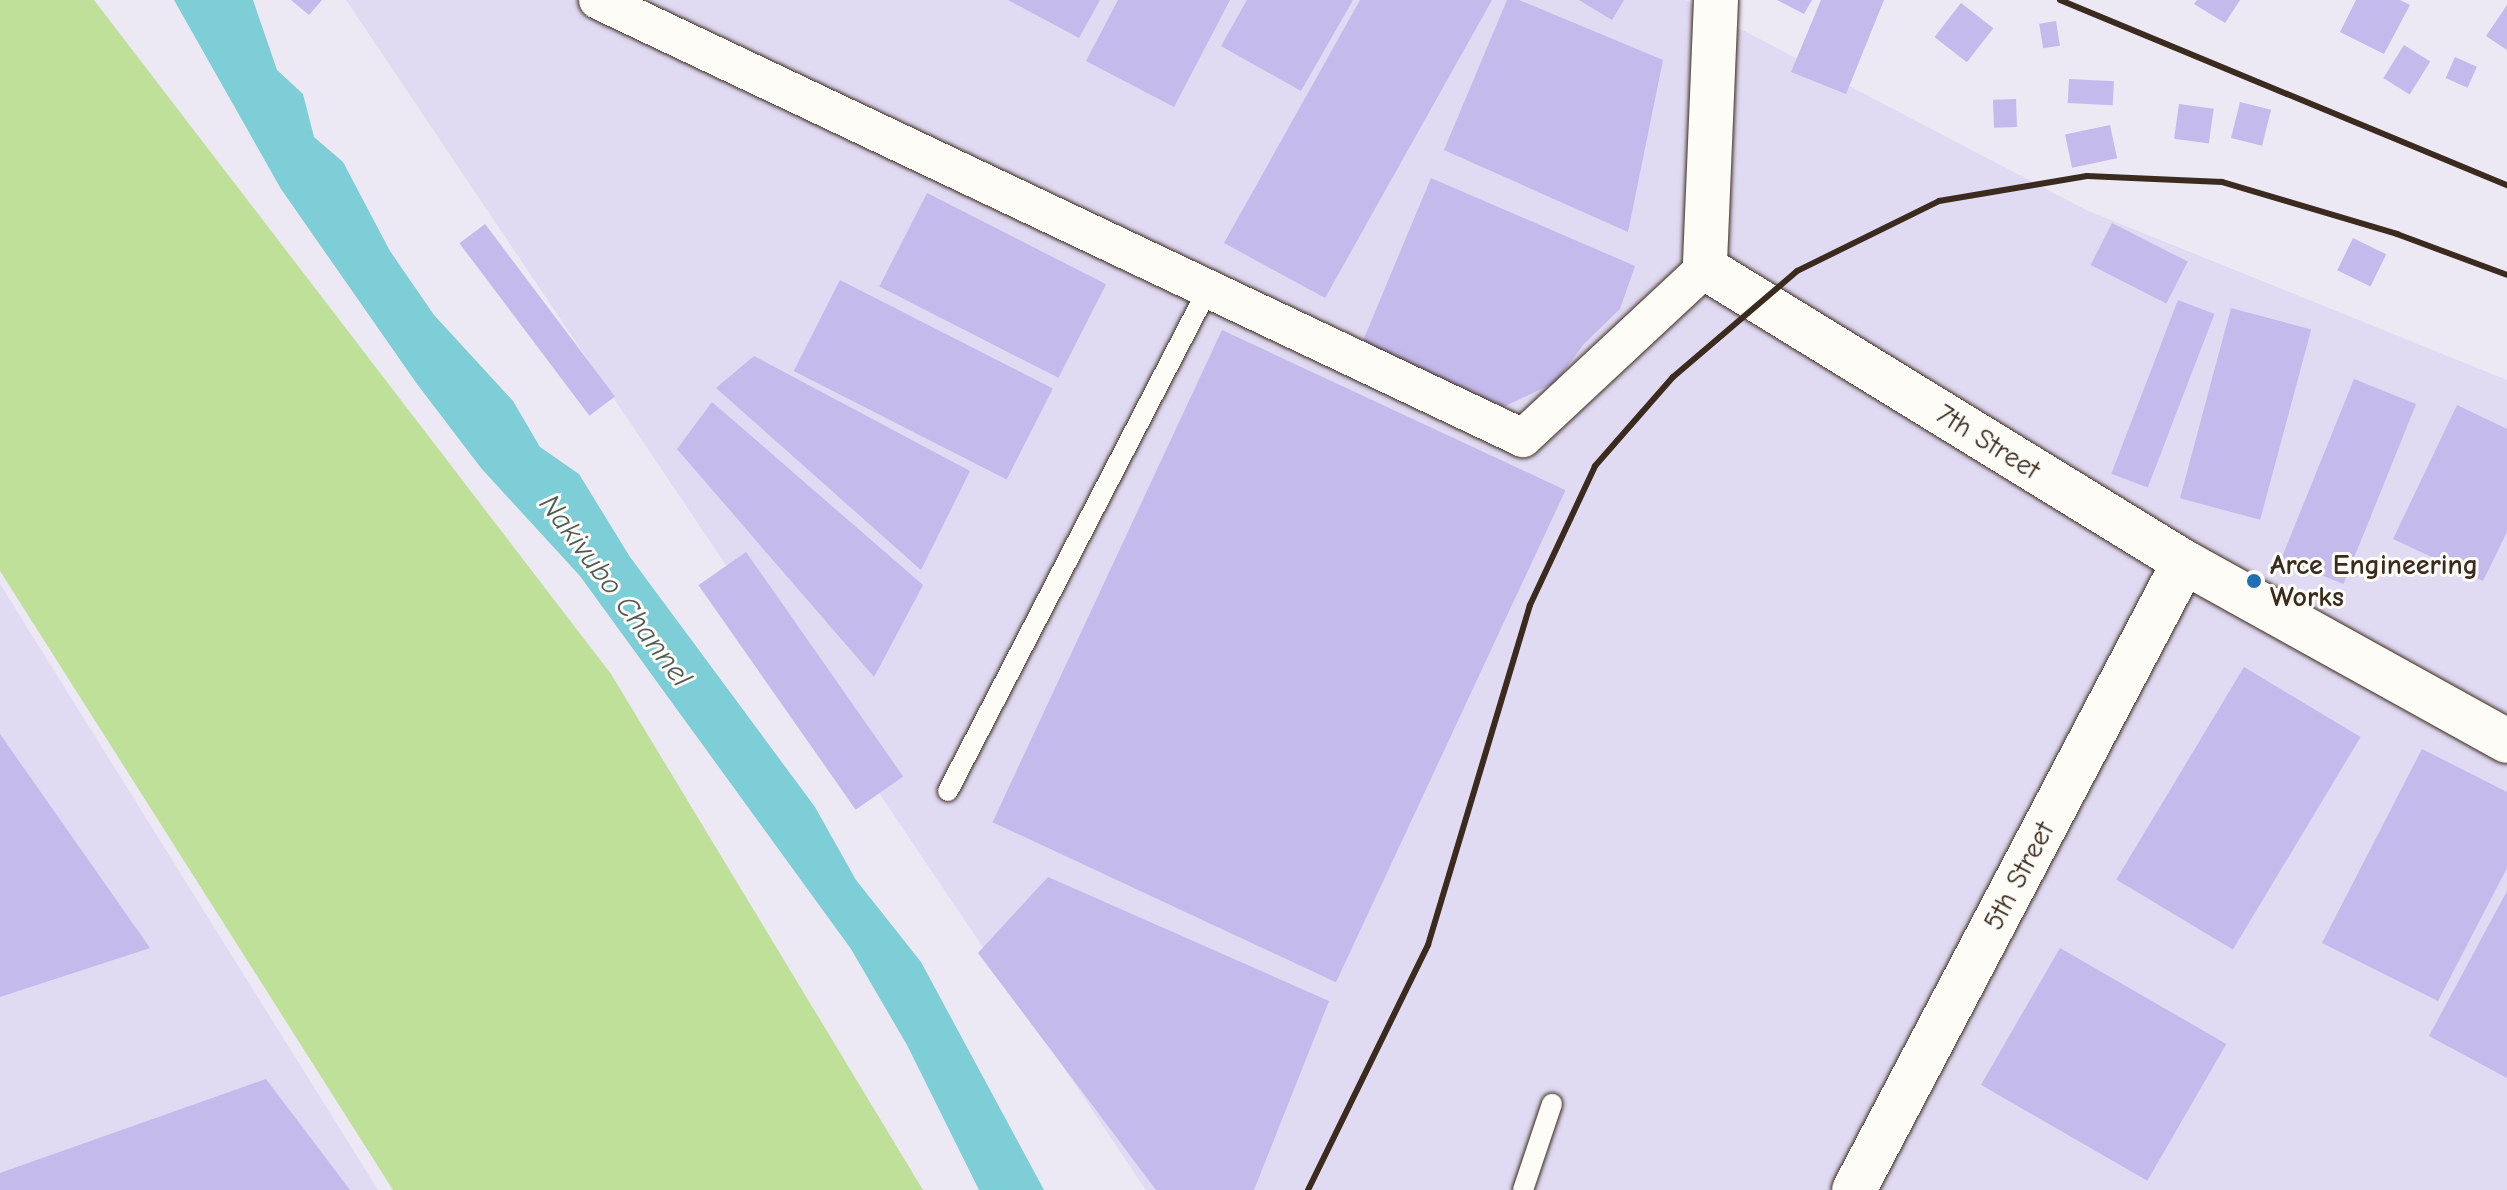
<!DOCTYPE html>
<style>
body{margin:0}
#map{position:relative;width:2507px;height:1190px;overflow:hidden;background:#ece8f4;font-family:"Comic Neue",sans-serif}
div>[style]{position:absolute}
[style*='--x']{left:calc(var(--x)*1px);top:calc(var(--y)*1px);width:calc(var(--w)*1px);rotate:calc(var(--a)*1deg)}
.built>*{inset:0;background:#e0daf2}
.green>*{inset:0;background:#bfe099}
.water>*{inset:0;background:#7eced7}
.building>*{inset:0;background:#c5baec;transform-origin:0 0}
.roads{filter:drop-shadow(0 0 2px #3b2a1e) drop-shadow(0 0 2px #3b2a1e)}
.service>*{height:20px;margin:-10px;padding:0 10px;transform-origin:10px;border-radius:10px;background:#fdfcf7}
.minor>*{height:38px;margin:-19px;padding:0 19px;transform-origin:19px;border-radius:19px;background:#fdfcf7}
.tertiary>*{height:44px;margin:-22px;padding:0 22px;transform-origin:22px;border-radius:22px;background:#fdfcf7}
.rail>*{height:6px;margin:-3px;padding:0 3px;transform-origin:3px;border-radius:3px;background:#3b2a1e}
.dots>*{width:22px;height:22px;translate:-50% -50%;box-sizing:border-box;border:4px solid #fdfcf7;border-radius:50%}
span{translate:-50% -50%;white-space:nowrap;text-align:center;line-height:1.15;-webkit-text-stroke:6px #fdfcf7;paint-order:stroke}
.street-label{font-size:28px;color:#3b2a1e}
.poi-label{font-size:28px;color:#3b2a1e;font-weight:700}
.left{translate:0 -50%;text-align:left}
.water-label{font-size:30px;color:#4f5b56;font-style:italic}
</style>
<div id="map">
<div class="built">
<div style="clip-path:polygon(346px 0,1685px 0,2086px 210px,2507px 380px,2507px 1190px,1146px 1190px)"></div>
<div style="clip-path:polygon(0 584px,378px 1190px,0 1190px)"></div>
</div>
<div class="green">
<div style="clip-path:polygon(0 0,94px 0,611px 674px,923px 1190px,393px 1190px,0 571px)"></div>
</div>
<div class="water">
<div style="clip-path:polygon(174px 0,253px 0,277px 70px,303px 94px,314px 137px,343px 162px,390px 251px,434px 315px,513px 401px,540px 447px,579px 474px,630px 557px,815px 807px,856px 880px,921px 962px,1044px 1190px,979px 1190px,907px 1045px,851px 949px,580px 576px,481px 468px,417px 384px,281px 189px)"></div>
</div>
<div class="building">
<div style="clip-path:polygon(291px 0,322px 0,309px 15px)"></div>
<div style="clip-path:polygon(1008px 0,1100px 0,1079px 38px)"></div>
<div style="clip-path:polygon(1118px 0,1230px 0,1174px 107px,1086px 61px)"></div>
<div style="clip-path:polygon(1247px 0,1353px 0,1301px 91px,1221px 46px)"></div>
<div style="clip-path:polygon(1360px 0,1492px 0,1325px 298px,1224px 243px)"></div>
<div style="clip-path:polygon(1507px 0,1519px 0,1663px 60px,1628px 232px,1444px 150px)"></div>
<div style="clip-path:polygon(1579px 0,1624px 0,1612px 20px)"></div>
<div style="clip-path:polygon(1777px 0,1812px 0,1804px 14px)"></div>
<div style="clip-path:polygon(1821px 0,1884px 0,1846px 94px,1791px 72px)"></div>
<div style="clip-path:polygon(2197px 0,2240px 0,2225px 23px,2194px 4px)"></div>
<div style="clip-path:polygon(2356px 0,2400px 0,2410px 5px,2384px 54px,2340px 32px)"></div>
<div style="left:1961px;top:3px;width:41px;height:43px;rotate:38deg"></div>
<div style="clip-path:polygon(2507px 5px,2507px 50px,2486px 36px)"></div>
<div style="left:2056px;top:21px;width:25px;height:17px;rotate:81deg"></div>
<div style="left:2404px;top:45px;width:31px;height:39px;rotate:32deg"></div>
<div style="left:2455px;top:57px;width:24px;height:23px;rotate:24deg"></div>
<div style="left:2069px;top:79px;width:45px;height:24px;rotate:3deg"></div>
<div style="left:2016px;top:99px;width:28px;height:23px;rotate:88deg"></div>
<div style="left:2240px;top:102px;width:32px;height:37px;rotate:14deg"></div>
<div style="left:2179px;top:104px;width:35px;height:35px;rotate:8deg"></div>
<div style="left:2110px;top:125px;width:34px;height:46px;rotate:78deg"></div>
<div style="clip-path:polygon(1431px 178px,1635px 266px,1620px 309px,1583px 345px,1556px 382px,1482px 417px,1357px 355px)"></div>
<div style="left:927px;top:193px;width:201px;height:105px;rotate:27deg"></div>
<div style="left:2112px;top:223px;width:85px;height:47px;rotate:27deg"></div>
<div style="left:485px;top:224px;width:216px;height:32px;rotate:53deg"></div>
<div style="left:2353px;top:238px;width:37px;height:36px;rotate:26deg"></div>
<div style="left:840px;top:280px;width:239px;height:102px;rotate:27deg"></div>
<div style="left:2178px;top:300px;width:39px;height:186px;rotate:21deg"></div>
<div style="left:2231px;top:308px;width:83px;height:197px;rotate:15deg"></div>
<div style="left:1222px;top:330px;width:379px;height:543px;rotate:25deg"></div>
<div style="clip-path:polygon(754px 356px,970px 471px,921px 570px,716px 388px)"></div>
<div style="left:2354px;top:379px;width:67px;height:194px;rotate:22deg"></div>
<div style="clip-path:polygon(712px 402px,923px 585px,874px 677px,677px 449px)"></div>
<div style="clip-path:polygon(2457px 405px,2507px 429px,2507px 532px,2483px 581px,2393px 539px)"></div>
<div style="left:746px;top:552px;width:274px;height:58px;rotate:55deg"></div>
<div style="left:2244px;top:667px;width:136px;height:248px;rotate:31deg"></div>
<div style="clip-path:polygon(0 734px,150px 948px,0 997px)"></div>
<div style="clip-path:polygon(2422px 749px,2507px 792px,2507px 868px,2438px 1001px,2322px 943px)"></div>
<div style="clip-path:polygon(1048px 877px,1329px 1001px,1254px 1190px,1156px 1190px,978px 953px)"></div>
<div style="clip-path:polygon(2507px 891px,2507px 1078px,2429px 1036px)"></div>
<div style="left:2060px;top:948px;width:192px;height:158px;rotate:30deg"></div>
<div style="clip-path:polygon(266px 1079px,350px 1190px,0 1190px,0 1173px)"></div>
</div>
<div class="roads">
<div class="service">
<div style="--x:948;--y:791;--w:565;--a:-62.62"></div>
<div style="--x:1523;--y:1190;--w:91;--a:-71.4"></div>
</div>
<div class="minor">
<div style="--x:598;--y:0;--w:1023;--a:25.34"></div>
<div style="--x:1523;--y:438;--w:249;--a:-43"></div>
</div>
<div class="tertiary">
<div style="--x:1716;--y:0;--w:268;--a:92.4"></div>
<div style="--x:1705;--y:268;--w:562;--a:31.54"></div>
<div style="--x:2184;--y:562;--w:369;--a:29"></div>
<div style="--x:1854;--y:1190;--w:709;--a:-62.28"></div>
</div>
</div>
<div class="rail">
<div style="--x:2060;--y:0;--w:484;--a:22.5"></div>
<div style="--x:1308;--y:1190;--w:273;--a:-63.9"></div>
<div style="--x:1428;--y:945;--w:355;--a:-73.3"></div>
<div style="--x:1530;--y:605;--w:153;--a:-64.9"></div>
<div style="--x:1595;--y:466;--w:118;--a:-48.8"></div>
<div style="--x:1673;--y:377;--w:163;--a:-40.5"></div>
<div style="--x:1797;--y:271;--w:158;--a:-26.2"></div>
<div style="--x:1939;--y:201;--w:150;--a:-9.6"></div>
<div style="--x:2087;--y:176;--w:135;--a:2.5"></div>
<div style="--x:2222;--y:182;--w:183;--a:16.5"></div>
<div style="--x:2397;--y:234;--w:117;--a:20.4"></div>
</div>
<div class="dots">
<div style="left:2254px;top:581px;background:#1f6fb2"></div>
</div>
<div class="street-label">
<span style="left:1988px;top:442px;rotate:32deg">7th Street</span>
<span style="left:2019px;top:876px;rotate:-62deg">5th Street</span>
</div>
<div class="poi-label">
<span class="left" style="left:2270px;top:581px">Arce Engineering<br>Works</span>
</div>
<div class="water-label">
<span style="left:615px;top:591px;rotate:53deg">Nakivubo Channel</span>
</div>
</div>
